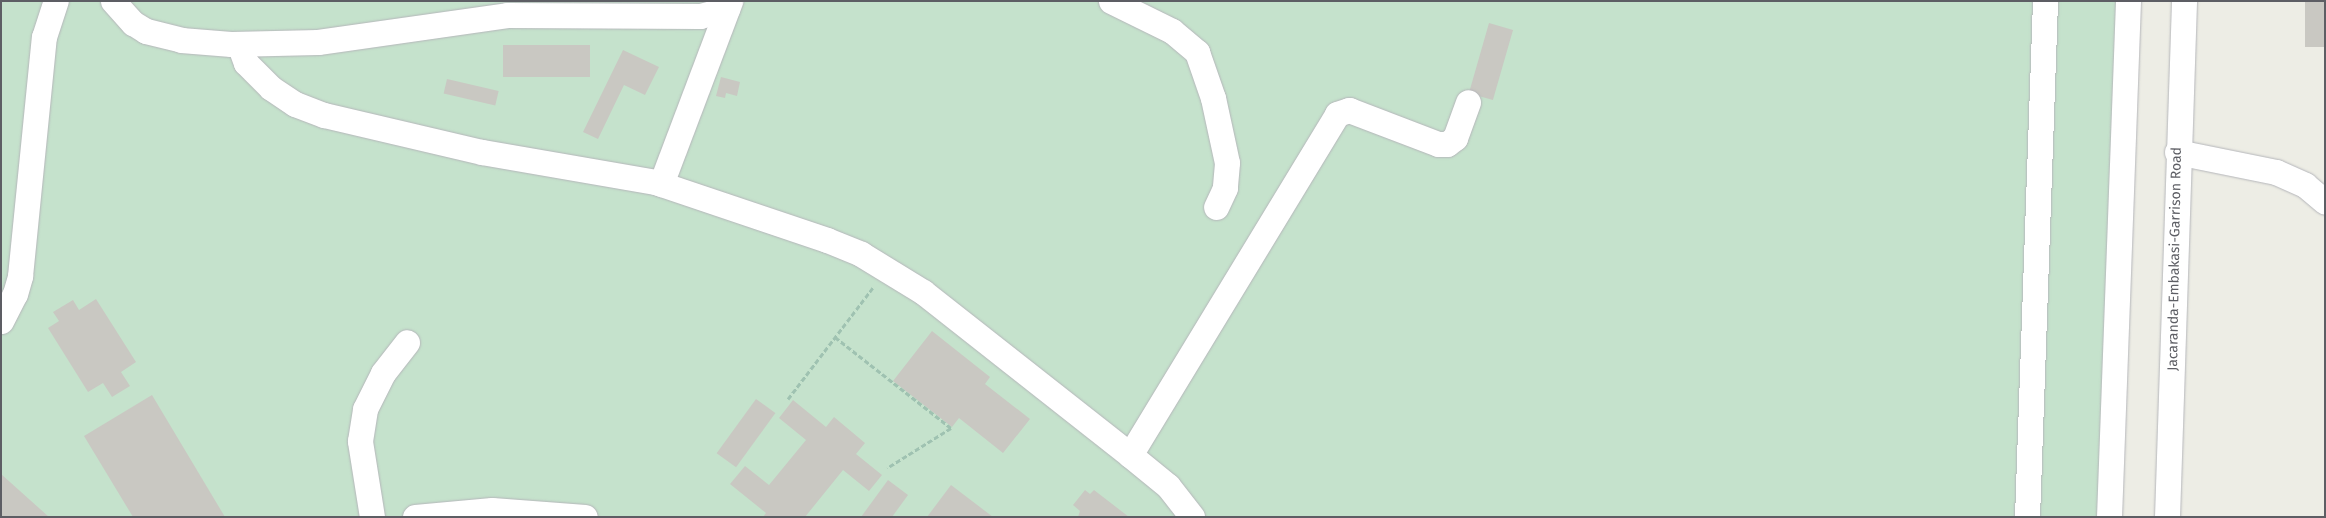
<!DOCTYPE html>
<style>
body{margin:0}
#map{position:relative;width:2326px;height:518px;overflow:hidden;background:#edede5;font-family:"Fira Sans",sans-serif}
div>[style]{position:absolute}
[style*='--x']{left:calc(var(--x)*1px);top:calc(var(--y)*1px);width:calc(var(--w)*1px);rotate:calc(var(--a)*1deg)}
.green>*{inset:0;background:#c5e2cc;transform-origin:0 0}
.building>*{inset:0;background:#c9c8c2;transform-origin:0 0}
.path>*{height:3px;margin-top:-1.5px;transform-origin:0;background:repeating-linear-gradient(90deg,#9fc2b1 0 5px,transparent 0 7.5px)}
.roads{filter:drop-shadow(0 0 1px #b5b6ba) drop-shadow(0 0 1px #b5b6ba)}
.minor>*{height:25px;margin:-12.5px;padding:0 12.5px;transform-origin:12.5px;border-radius:12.5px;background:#fff}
span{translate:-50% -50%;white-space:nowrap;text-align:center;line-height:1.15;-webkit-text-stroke:4.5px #fff;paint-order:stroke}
.street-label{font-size:14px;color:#5d5e64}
.frame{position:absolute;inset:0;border:2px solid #5d5e64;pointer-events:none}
</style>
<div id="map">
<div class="green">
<div style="left:1px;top:1px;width:2117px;height:516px"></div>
</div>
<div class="building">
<div style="left:2305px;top:1px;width:20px;height:46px"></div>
<div style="left:1489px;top:23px;width:25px;height:73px;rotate:16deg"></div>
<div style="left:503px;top:45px;width:87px;height:32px"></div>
<div style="clip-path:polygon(623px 50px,659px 67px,645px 95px,624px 85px,598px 139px,583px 132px)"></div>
<div style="clip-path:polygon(721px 77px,740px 82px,737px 96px,726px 93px,725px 98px,716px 96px)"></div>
<div style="left:447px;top:79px;width:53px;height:15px;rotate:13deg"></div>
<div style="clip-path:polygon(96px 299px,136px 362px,121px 372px,130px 386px,112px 397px,103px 383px,88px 392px,48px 328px,59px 321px,53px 312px,73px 300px,79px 310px)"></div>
<div style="clip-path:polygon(932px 331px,990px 377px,985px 384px,1030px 419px,1003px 453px,959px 418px,952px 427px,893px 381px)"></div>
<div style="clip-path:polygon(152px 395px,225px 517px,133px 517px,84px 436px)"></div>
<div style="left:756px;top:399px;width:24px;height:67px;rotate:36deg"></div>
<div style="clip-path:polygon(793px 400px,826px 427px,834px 417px,865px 443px,856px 454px,882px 475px,869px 491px,843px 470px,805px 517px,763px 517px,766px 513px,730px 484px,745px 466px,769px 485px,806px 440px,779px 418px)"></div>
<div style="clip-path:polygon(1px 474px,49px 517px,1px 517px)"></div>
<div style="clip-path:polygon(888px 480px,908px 495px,892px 517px,861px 517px)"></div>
<div style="clip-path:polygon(951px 485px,993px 517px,927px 517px)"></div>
<div style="clip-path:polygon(1085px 490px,1090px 494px,1094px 490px,1129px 517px,1078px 517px,1080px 511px,1073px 505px)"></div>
</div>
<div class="path">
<div style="--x:835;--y:337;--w:147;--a:38.1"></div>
<div style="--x:951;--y:428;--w:75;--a:148"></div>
<div style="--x:788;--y:399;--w:142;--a:-52.7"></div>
</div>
<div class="roads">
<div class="minor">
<div style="--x:113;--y:1;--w:30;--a:48"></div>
<div style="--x:133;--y:23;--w:15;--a:32"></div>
<div style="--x:146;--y:31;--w:36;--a:14"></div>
<div style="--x:181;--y:40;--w:50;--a:4.6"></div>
<div style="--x:231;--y:44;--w:87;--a:-1.3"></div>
<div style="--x:318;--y:42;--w:191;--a:-8.1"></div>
<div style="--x:507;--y:15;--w:193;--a:0.3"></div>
<div style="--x:700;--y:16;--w:28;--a:-15"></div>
<div style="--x:1111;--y:1;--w:68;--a:26.2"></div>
<div style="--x:1172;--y:31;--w:33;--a:40"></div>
<div style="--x:1197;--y:52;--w:49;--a:70.8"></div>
<div style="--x:1213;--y:98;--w:66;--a:77.8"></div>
<div style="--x:1227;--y:163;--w:25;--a:95"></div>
<div style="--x:1225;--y:188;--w:21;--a:115"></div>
<div style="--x:239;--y:44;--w:20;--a:70"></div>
<div style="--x:246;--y:63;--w:35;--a:45"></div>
<div style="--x:271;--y:88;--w:29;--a:34"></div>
<div style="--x:295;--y:104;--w:31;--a:21"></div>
<div style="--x:324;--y:115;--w:162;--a:13.2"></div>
<div style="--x:482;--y:152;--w:176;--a:9.8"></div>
<div style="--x:655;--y:182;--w:182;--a:18.6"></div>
<div style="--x:827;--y:240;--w:37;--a:22"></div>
<div style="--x:861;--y:254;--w:73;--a:31.5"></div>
<div style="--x:923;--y:292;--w:263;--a:38.2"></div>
<div style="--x:1130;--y:455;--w:49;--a:39.2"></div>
<div style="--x:1168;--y:486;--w:39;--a:52"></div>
<div style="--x:2177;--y:152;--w:101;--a:11.4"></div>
<div style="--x:2276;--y:172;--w:32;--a:24"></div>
<div style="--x:2305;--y:185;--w:26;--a:40"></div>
<div style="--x:661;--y:184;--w:196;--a:-69.3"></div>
<div style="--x:1;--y:321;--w:30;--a:-63"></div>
<div style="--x:15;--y:294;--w:19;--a:-74"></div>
<div style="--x:20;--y:276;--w:240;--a:-84.3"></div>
<div style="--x:44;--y:37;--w:38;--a:-72"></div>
<div style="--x:1130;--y:455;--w:399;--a:-58.7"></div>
<div style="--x:1337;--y:114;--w:13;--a:-18"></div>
<div style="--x:1349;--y:110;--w:95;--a:20.9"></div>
<div style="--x:1438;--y:144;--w:9;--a:0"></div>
<div style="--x:1447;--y:144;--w:10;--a:-37"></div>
<div style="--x:1455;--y:138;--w:38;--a:-70"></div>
<div style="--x:372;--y:517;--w:77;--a:-99"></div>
<div style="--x:360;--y:441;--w:32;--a:-81"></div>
<div style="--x:365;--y:409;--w:40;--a:-63.4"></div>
<div style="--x:383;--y:373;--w:39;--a:-52"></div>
<div style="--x:415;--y:517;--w:77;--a:-5.2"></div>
<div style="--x:492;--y:510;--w:93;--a:4.3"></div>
<div style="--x:2027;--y:517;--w:516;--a:-88"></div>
<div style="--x:2109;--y:517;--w:516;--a:-87.89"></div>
<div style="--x:2167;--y:517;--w:516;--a:-88.11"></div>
</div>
</div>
<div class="street-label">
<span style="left:2175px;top:259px;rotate:-89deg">Jacaranda-Embakasi-Garrison Road</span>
</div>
<div class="frame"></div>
</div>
